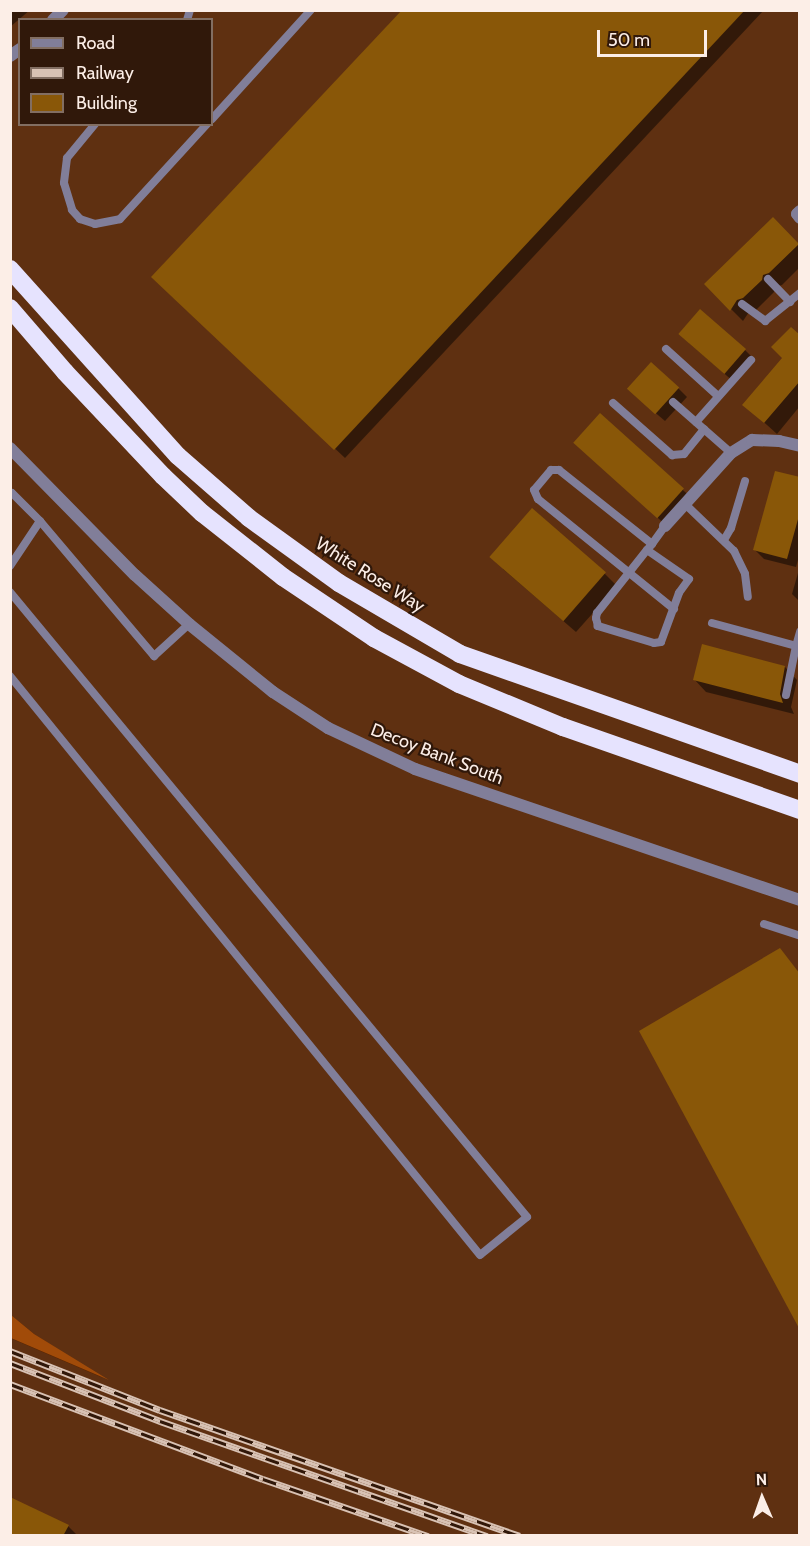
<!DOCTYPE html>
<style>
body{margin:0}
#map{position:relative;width:810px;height:1546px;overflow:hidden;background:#5c2600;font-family:Cabin,sans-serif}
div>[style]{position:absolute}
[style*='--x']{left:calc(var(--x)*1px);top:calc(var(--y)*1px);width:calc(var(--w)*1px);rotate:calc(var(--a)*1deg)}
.built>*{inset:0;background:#5f3011}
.forest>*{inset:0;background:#a14b09}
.shadow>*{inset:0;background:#0007}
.building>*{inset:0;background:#895708;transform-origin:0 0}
.lane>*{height:8px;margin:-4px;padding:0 4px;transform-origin:4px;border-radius:4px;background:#817e99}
.street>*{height:12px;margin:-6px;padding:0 6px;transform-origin:6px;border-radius:6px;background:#817e99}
.highway>*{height:18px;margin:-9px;padding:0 9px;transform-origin:9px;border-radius:9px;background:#e6e3fe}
.rail>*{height:7px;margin-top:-3.5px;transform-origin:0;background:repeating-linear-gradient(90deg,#30180a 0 14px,#d8c2b4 0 28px);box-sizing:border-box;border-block:2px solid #d8c2b4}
span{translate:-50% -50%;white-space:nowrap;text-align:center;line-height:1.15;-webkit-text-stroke:4.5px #30180a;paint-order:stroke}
.street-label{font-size:18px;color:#fceee7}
.frame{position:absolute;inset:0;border:12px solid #fceee7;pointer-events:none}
.legend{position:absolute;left:18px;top:18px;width:195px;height:108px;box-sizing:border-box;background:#30180a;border:2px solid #826e62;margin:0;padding:8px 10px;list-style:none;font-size:18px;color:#fceee7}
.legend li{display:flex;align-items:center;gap:12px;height:30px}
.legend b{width:30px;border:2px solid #826e62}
.north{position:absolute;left:732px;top:1468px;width:60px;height:60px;-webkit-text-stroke:4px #30180a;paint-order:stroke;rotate:358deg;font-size:16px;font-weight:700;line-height:24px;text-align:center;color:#fceee7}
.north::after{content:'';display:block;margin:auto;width:21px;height:27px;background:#fceee7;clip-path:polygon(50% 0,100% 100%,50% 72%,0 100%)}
.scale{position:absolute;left:597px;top:30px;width:110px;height:27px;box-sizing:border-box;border:3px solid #fceee7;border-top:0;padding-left:8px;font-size:18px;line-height:21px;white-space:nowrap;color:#fceee7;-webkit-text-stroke:4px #30180a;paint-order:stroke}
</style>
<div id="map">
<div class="built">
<div style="clip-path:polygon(evenodd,11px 11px,799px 11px,799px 1535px,11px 1535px,10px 1338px,103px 1378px,34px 1334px,11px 1315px,11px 11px,20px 20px,212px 20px,212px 124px,20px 124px,20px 20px)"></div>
</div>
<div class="forest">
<div style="clip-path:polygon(11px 1315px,34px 1334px,109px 1380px,11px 1338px)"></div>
</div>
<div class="shadow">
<div style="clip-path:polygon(10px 10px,30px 10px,10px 27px)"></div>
<div style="clip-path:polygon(404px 10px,764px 10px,345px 458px,163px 287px)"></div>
<div style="clip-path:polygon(773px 219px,800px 246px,800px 267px,782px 285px,775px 287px,774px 292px,756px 310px,749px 312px,743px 321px,706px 284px)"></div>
<div style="clip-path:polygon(800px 337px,800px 406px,777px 434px,745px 405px)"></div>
<div style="clip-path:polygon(689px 343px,745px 350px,754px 359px,734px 382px)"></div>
<div style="clip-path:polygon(678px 388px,687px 397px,665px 421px,638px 398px)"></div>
<div style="clip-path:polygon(600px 415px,695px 501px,670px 529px,588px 454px)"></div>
<div style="clip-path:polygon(800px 479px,800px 553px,796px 567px,764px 559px,755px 550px)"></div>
<div style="clip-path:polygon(800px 566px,800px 602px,792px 594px)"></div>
<div style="clip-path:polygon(503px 569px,605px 574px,617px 586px,576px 632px)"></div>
<div style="clip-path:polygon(785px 667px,797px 680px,791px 707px,794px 714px,706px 692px,694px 679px)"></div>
<div style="clip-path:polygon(68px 1526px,78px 1536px,10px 1536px)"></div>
</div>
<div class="building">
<div style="clip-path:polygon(402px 10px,745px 10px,334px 450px,151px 277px)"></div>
<div style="clip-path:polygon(773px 217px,799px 244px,769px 273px,763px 275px,762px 280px,743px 298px,737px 300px,730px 311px,704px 284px)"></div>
<div style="left:700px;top:309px;width:61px;height:33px;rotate:41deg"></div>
<div style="clip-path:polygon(791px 327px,800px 335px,800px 381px,764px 423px,742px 405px,782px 358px,771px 347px)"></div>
<div style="left:651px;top:362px;width:38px;height:36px;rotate:42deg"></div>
<div style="left:600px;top:413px;width:113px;height:40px;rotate:42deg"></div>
<div style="clip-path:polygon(775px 471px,800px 477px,800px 512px,787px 559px,753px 550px)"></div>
<div style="left:532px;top:508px;width:98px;height:65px;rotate:41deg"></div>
<div style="clip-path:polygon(702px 644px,785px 666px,780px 694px,783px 703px,693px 680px)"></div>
<div style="clip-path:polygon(780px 948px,800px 974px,800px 1330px,639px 1031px)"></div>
<div style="clip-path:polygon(10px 1497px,69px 1525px,63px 1536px,10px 1536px)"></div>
</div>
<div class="lane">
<div style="--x:187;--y:20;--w:10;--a:-73"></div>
<div style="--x:212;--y:119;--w:147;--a:-47.8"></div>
<div style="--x:95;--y:124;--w:44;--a:129.5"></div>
<div style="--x:67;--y:158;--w:25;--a:97"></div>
<div style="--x:64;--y:183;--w:28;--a:73"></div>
<div style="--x:72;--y:210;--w:12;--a:48"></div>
<div style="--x:80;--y:219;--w:16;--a:18"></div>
<div style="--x:95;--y:224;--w:25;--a:-11"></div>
<div style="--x:120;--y:219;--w:129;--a:-47.5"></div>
<div style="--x:768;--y:279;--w:32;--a:46"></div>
<div style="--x:742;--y:304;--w:29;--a:36"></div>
<div style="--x:765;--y:321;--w:45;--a:-38.7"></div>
<div style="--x:666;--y:349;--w:70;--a:42.1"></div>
<div style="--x:673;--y:402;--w:77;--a:41.3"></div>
<div style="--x:613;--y:403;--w:79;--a:41.4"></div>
<div style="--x:672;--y:455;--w:12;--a:-5"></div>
<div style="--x:684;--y:454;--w:32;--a:-51"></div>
<div style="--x:696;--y:422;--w:83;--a:-48.4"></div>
<div style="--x:10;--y:494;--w:2;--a:-27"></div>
<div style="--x:12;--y:493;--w:40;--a:45"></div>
<div style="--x:40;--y:521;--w:177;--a:49.8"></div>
<div style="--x:154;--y:656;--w:47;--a:-42.4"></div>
<div style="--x:685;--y:504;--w:68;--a:43.8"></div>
<div style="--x:734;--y:551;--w:25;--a:64"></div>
<div style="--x:745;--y:574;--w:23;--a:83"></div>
<div style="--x:724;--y:540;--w:14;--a:-60"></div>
<div style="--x:731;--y:528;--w:49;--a:-73.4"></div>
<div style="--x:652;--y:544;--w:119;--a:-141.5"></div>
<div style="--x:559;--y:470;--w:8;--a:180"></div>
<div style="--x:551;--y:470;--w:26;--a:130"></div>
<div style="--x:534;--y:490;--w:10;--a:66"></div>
<div style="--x:538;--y:499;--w:175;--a:39"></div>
<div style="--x:647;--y:550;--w:51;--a:34.6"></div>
<div style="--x:689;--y:579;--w:17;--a:126"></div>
<div style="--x:679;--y:593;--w:52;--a:110.2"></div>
<div style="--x:661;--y:642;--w:7;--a:172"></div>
<div style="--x:654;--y:643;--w:59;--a:-163.1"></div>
<div style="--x:598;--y:626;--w:8;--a:-104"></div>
<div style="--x:596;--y:618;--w:5;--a:-79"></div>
<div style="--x:597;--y:613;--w:80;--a:-51.6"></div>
<div style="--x:647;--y:550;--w:8;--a:-50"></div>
<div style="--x:652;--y:544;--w:22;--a:-54"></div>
<div style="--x:10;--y:566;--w:54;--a:-56.3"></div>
<div style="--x:10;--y:592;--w:811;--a:50.4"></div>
<div style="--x:527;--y:1217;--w:60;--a:141"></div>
<div style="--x:480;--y:1255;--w:746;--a:-129.07"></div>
<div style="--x:712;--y:623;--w:87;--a:15.3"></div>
<div style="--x:796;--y:646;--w:15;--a:-74"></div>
<div style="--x:786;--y:695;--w:50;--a:-78.5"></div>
<div style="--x:764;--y:924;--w:38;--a:18"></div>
</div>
<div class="street">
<div style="--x:53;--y:20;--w:14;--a:-45"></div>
<div style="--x:10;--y:56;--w:12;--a:-35"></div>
<div style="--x:800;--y:211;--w:4;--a:135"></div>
<div style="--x:797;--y:214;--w:5;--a:53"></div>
<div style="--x:10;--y:448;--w:178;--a:45.5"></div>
<div style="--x:135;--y:575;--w:73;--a:42.2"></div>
<div style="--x:189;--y:624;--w:108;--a:39"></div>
<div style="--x:273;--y:692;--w:66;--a:33.2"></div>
<div style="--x:328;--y:728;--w:96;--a:25.2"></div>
<div style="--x:415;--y:769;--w:407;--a:18.8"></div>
<div style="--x:665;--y:526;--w:98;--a:-47.9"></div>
<div style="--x:731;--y:453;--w:25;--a:-32"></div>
<div style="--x:752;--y:440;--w:27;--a:2"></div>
<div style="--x:779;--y:441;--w:22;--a:13"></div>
</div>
<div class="highway">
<div style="--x:10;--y:269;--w:251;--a:48.1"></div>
<div style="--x:178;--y:456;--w:94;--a:41.1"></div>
<div style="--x:249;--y:518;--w:111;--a:35.8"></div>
<div style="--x:339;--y:583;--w:140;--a:30.4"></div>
<div style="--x:460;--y:654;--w:361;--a:19.4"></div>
<div style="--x:10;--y:308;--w:84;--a:49.3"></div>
<div style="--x:65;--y:372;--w:143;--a:46.7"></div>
<div style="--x:163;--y:476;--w:54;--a:43.5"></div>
<div style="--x:202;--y:513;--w:103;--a:38.3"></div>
<div style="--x:283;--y:577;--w:110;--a:33.8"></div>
<div style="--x:374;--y:638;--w:97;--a:28.4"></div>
<div style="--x:459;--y:684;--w:113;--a:22.5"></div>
<div style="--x:563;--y:727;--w:251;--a:19.3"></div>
</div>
<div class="rail">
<div style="--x:10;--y:1351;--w:161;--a:21.5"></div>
<div style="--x:160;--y:1410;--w:381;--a:19.3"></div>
<div style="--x:10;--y:1363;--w:161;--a:21.1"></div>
<div style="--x:160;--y:1421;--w:347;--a:19.4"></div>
<div style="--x:10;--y:1384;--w:270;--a:20.6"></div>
<div style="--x:263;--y:1479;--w:175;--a:19.1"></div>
</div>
<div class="street-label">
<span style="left:370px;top:575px;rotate:32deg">White Rose Way</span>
<span style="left:437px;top:754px;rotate:21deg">Decoy Bank South</span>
</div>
<div class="frame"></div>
<ul class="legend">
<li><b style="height:8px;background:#817e99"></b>Road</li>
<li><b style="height:8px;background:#d8c2b4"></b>Railway</li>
<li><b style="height:16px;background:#895708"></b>Building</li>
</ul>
<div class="north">N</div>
<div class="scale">50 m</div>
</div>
